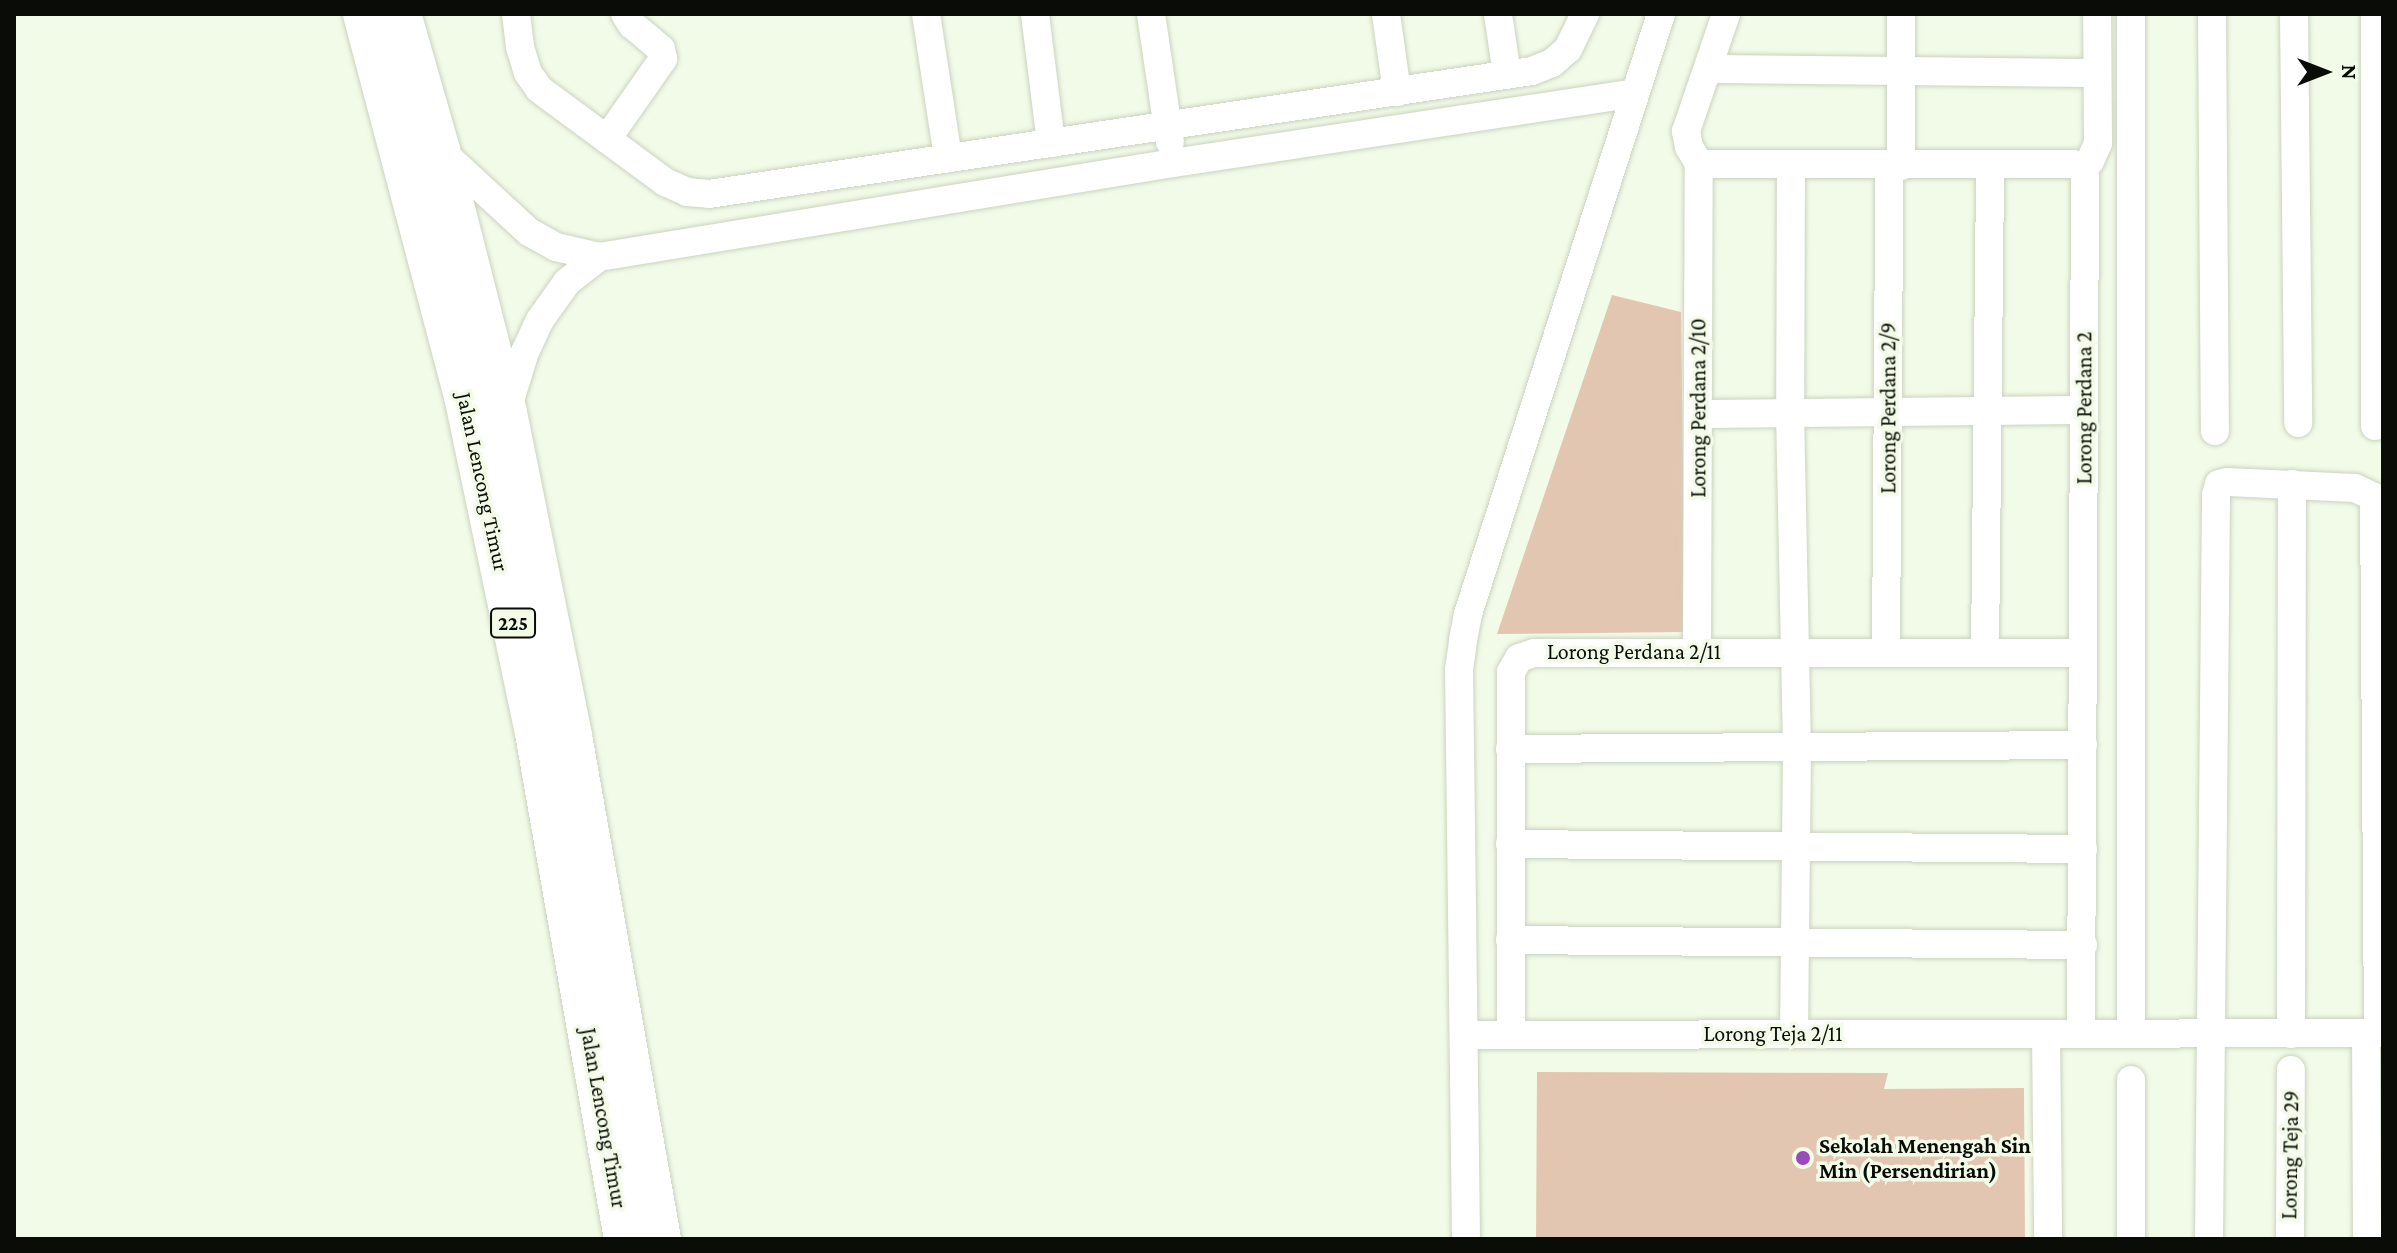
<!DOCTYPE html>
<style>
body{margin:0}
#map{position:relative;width:2397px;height:1253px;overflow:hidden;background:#f2fbe7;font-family:"Crimson Pro",serif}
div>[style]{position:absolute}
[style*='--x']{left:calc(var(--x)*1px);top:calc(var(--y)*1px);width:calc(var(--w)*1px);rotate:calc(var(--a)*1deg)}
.green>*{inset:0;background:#e3c6b1}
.roads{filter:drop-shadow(0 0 2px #cad3c0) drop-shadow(0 0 2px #cad3c0)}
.minor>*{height:28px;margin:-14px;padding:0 14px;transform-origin:14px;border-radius:14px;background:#fff}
.highway>*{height:42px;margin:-21px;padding:0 21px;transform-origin:21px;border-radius:21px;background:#fff}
.dots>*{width:22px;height:22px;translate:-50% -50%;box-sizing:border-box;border:4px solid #f2fbe7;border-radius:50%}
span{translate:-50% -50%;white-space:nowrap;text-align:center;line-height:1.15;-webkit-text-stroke:7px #f2fbe7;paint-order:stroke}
.shield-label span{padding:2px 6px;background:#f2fbe7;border:2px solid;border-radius:6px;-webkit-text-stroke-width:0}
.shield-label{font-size:20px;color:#0a0d07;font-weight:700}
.street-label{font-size:22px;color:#0a0d07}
.poi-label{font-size:22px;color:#0a0d07;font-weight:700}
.left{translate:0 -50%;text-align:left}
.frame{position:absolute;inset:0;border:16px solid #0a0d07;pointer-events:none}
.north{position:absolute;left:2285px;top:32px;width:80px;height:80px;-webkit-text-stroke:6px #f2fbe7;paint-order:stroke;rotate:90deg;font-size:22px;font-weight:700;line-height:32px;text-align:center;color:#0a0d07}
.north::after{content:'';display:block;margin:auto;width:28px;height:36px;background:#0a0d07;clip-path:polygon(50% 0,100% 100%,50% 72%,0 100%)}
</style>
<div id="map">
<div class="green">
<div style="clip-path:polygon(1612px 295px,1681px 312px,1685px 632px,1497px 634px)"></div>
<div style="clip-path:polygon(1537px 1072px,1888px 1073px,1884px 1089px,2024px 1088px,2025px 1239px,1536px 1239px)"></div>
</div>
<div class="roads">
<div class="minor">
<div style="--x:516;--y:14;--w:33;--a:83"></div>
<div style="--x:520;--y:47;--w:27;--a:73"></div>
<div style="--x:528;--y:73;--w:19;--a:55"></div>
<div style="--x:539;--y:89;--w:157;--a:36.4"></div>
<div style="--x:665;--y:182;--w:24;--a:24"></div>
<div style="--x:687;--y:192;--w:22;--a:5"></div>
<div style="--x:709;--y:194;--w:832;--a:-8.5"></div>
<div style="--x:1532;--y:71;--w:22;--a:-22"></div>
<div style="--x:1552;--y:63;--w:21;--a:-41"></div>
<div style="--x:1568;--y:49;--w:39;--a:-64"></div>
<div style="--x:926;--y:14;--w:146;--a:81.3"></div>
<div style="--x:1035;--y:14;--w:130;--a:82.9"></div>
<div style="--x:1151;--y:14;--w:129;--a:81.6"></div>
<div style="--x:1386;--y:14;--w:79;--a:82"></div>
<div style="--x:1498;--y:14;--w:61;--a:81.5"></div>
<div style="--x:1901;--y:14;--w:152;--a:90"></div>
<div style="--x:2131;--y:14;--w:1020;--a:90"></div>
<div style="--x:2212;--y:14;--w:417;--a:89.6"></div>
<div style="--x:2294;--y:14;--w:409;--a:89.4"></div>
<div style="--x:2375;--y:14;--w:412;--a:90"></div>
<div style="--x:1708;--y:69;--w:388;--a:0.6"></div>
<div style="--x:607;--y:139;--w:98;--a:-55"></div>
<div style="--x:663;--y:59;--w:10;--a:-101"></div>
<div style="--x:661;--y:49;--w:38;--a:-140"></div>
<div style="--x:632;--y:25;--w:13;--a:-122"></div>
<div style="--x:440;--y:150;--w:121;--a:42.7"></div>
<div style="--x:529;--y:232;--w:31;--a:29"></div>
<div style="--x:556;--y:247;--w:44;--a:13.1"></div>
<div style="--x:599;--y:257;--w:582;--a:-9.3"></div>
<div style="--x:1173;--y:163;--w:467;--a:-8.6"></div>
<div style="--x:1699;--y:164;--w:374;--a:0"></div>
<div style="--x:2073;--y:164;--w:9;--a:18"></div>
<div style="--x:2082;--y:167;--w:10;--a:73"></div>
<div style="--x:2085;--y:177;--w:857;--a:90.27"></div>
<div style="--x:1791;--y:166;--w:247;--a:90.2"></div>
<div style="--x:1790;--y:413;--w:336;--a:88.8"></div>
<div style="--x:1797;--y:749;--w:285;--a:90.6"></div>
<div style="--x:2082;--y:167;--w:10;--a:-37"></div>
<div style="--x:2090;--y:161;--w:20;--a:-66"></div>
<div style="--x:2098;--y:143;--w:129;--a:-90.4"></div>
<div style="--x:507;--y:410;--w:61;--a:-72.8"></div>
<div style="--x:525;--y:352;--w:35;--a:-65"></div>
<div style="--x:540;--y:320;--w:47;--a:-54.6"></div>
<div style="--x:567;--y:282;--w:41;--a:-38"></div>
<div style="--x:1698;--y:414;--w:386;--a:-0.6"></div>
<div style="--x:1697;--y:651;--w:487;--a:-89.8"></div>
<div style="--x:1699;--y:164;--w:20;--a:-120"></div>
<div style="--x:1689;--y:147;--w:16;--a:-101"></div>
<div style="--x:1686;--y:131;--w:124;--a:-71.1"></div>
<div style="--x:1886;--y:651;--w:485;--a:-89.6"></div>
<div style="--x:1985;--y:653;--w:488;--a:-89.4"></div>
<div style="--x:1510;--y:749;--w:573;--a:-0.4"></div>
<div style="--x:1510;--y:844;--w:573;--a:0.5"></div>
<div style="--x:1510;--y:940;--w:573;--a:0.5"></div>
<div style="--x:2366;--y:1033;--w:206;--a:89.7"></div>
<div style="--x:2046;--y:1034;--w:205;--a:89.4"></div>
<div style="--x:2291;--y:1034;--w:550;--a:-89.9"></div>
<div style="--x:1465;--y:1035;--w:918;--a:-0.12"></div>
<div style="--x:1511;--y:1035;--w:363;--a:-90"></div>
<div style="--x:1511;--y:672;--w:16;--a:-60"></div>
<div style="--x:1519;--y:658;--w:16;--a:-18"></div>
<div style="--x:1534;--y:653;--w:548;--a:0"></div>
<div style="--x:1466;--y:1239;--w:569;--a:-90.7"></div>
<div style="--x:1459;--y:670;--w:30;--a:-82"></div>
<div style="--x:1463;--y:640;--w:26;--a:-79"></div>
<div style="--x:1468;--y:614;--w:630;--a:-72.17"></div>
<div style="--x:2131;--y:1239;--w:159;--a:-90"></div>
<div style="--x:2209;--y:1239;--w:744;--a:-89.46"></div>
<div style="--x:2216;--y:495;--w:11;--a:-75"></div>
<div style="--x:2219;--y:484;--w:9;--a:-13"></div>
<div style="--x:2228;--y:482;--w:127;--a:2.7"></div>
<div style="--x:2355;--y:488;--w:21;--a:25"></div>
<div style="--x:2374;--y:497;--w:536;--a:89.57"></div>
<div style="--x:2290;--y:1239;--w:169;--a:-89.7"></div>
</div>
<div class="highway">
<div style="--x:364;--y:14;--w:395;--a:75.2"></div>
<div style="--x:465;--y:396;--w:344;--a:78.1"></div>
<div style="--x:536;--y:733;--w:514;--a:80.02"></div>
<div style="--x:400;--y:14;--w:141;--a:74"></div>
<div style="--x:439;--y:150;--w:271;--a:75.7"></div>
<div style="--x:506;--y:413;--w:329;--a:78.6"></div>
<div style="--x:571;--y:736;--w:511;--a:79.97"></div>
</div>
</div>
<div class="dots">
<div style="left:1803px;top:1158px;background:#994abb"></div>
</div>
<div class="shield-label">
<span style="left:513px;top:623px">225</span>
</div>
<div class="street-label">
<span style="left:1698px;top:408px;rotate:-90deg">Lorong Perdana 2/10</span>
<span style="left:1888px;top:408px;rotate:-90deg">Lorong Perdana 2/9</span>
<span style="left:2084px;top:408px;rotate:-90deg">Lorong Perdana 2</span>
<span style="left:483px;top:482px;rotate:78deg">Jalan Lencong Timur</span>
<span style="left:1634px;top:652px">Lorong Perdana 2/11</span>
<span style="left:1773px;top:1034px">Lorong Teja 2/11</span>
<span style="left:604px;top:1118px;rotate:80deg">Jalan Lencong Timur</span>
<span style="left:2290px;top:1155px;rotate:-89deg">Lorong Teja 29</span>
</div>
<div class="poi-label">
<span class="left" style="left:1819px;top:1158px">Sekolah Menengah Sin<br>Min (Persendirian)</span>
</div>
<div class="frame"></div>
<div class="north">N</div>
</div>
